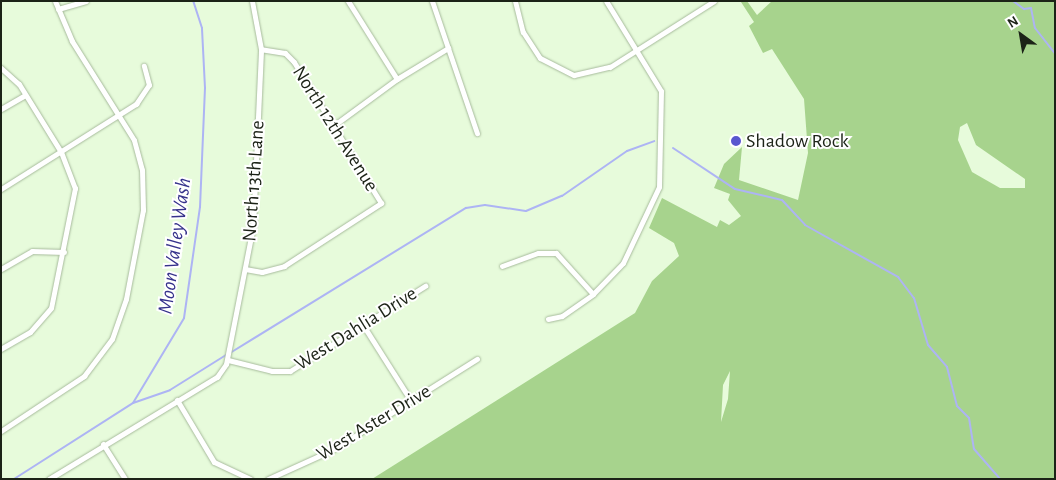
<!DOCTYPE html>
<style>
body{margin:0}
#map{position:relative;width:1056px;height:480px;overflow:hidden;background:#e7fbdb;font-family:"Alegreya Sans",sans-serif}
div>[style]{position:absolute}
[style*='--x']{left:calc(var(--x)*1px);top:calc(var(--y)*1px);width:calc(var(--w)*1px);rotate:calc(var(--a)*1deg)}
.green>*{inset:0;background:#a7d38d}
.stream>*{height:2px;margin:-1px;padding:0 1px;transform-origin:1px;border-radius:1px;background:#adb4f4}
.roads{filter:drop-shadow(0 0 1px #a7bb9c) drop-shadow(0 0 1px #a7bb9c)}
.minor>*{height:5px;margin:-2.5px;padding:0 2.5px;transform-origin:2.5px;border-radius:2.5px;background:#fff}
.dots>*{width:14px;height:14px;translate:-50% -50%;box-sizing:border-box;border:2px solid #fff;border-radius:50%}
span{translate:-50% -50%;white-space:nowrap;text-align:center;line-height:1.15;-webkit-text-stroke:4px #fff;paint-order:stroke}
.street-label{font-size:20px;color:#1c2317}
.poi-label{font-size:20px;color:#1c2317}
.left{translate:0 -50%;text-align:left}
.water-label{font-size:21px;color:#36328b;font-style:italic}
.frame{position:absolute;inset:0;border:2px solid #1c2317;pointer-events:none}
.north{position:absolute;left:996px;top:10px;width:50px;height:50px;-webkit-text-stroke:4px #fff;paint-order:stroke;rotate:328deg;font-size:14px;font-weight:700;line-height:20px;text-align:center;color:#1c2317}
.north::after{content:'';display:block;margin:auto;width:18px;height:22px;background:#1c2317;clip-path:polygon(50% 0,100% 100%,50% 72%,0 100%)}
</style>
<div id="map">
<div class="green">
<div style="clip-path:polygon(evenodd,747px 1px,757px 15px,772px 1px,1055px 1px,1055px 479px,372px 479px,635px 313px,652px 281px,679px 256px,674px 243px,649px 228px,662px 198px,717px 227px,720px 220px,729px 225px,741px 216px,728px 200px,730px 194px,714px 188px,724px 164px,742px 147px,739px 180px,798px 200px,808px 153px,804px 99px,772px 49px,763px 53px,749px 26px,754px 22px,741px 2px,747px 1px,967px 123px,976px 145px,1025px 179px,1025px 188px,1000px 188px,972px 172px,958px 140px,960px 127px,967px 123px,747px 1px,730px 371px,728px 399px,721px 422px,723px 385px,730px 371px)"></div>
</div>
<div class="stream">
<div style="--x:1013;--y:1;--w:14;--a:36"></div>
<div style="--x:1024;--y:9;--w:7;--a:-8"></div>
<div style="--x:1031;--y:8;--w:20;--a:79"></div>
<div style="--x:1035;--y:28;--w:33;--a:52"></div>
<div style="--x:673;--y:148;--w:74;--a:33.5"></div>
<div style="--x:735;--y:189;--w:48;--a:13.2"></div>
<div style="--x:782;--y:200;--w:34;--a:47"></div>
<div style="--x:805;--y:225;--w:107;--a:29.2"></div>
<div style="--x:898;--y:277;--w:26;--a:53"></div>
<div style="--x:914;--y:298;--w:49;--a:73.4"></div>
<div style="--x:928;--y:345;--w:29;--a:49"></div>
<div style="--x:947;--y:367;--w:40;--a:75.6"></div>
<div style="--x:957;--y:406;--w:17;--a:45"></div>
<div style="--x:969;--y:418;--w:31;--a:81"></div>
<div style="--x:974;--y:449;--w:40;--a:49"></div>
<div style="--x:230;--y:353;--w:277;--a:-31.6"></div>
<div style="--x:466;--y:208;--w:19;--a:-9"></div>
<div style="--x:485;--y:205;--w:41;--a:8.3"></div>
<div style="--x:526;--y:211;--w:39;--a:-23"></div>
<div style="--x:562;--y:196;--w:79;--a:-34.7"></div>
<div style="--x:627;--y:151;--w:29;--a:-20"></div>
<div style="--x:133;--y:403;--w:39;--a:-19"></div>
<div style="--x:170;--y:390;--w:66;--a:-32"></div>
<div style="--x:14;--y:479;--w:141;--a:-32.6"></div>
<div style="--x:133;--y:403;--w:99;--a:-59"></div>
<div style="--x:184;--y:318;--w:112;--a:-81.8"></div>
<div style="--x:200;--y:207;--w:119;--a:-87.6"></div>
<div style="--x:205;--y:88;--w:60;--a:-92.9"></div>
<div style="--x:202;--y:28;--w:28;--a:-108"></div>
</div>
<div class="roads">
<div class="minor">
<div style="--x:348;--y:1;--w:92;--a:57.9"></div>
<div style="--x:515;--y:1;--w:32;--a:76"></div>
<div style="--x:523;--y:32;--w:31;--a:57"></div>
<div style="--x:540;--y:58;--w:38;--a:27"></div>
<div style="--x:574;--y:75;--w:37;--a:-13"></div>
<div style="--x:610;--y:67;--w:123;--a:-32.4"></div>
<div style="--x:58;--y:9;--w:29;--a:-16"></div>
<div style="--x:448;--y:48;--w:90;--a:71.2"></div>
<div style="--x:1;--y:68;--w:24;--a:42"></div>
<div style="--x:19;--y:84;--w:80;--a:58.3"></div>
<div style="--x:61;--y:152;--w:39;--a:69"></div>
<div style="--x:75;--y:188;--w:122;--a:101.3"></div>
<div style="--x:51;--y:308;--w:32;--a:131"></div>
<div style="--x:30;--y:332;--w:34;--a:150"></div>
<div style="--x:1;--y:109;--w:28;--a:-30"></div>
<div style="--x:333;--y:126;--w:79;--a:-36.3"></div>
<div style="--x:397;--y:79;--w:60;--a:-31.3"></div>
<div style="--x:448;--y:48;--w:50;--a:-108.8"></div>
<div style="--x:1;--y:189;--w:160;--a:-32.2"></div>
<div style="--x:136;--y:104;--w:23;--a:-56"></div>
<div style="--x:149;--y:85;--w:20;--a:-105"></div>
<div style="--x:502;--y:266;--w:38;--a:-20"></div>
<div style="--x:538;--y:253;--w:18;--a:0"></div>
<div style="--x:556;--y:253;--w:55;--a:47.9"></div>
<div style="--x:1;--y:269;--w:36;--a:-30"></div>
<div style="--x:32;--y:251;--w:32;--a:2"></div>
<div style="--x:245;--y:269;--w:17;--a:10"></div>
<div style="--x:262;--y:272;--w:23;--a:-15"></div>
<div style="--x:284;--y:266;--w:116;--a:-33"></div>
<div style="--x:381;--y:203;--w:166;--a:-121.7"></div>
<div style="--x:294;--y:62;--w:13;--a:-135"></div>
<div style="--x:285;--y:53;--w:24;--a:-171"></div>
<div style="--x:548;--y:319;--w:14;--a:-12"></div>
<div style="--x:562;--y:316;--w:38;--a:-35"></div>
<div style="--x:593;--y:294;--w:43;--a:-45.9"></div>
<div style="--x:623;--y:263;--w:84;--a:-64.7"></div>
<div style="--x:659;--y:187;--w:96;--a:-88.8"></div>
<div style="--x:661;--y:91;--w:105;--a:-121.4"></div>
<div style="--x:363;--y:325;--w:90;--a:57.7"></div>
<div style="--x:228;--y:360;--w:45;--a:14"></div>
<div style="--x:272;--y:371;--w:18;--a:0"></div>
<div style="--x:290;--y:371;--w:160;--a:-32.2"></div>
<div style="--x:177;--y:400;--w:72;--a:59.2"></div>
<div style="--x:214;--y:462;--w:40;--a:25"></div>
<div style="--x:1;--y:431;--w:100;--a:-33.5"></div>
<div style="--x:84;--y:376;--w:46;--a:-52.9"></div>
<div style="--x:112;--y:339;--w:42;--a:-70.7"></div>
<div style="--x:126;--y:299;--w:91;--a:-79.2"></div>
<div style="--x:143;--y:210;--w:40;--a:-91.4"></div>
<div style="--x:142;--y:170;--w:31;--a:-105"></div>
<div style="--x:134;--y:140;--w:117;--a:-122.1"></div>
<div style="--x:72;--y:41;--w:43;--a:-113"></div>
<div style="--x:103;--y:444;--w:41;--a:57.8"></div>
<div style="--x:49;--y:479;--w:197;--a:-31.3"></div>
<div style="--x:217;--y:377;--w:16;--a:-55"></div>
<div style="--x:226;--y:364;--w:140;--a:-78.9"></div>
<div style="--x:253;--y:227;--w:178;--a:-87.4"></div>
<div style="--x:261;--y:49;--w:49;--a:-100.6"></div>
<div style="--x:268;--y:479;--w:72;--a:-24.4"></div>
<div style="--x:334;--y:449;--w:169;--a:-32.2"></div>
</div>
</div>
<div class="dots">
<div style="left:736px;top:141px;background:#5957cf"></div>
</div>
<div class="street-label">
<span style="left:335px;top:129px;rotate:58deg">North 12th Avenue</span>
<span style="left:254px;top:181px;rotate:-86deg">North 13th Lane</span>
<span style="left:356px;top:329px;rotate:-32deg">West Dahlia Drive</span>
<span style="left:374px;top:423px;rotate:-31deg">West Aster Drive</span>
</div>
<div class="poi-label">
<span class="left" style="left:746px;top:141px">Shadow Rock</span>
</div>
<div class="water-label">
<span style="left:175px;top:246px;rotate:-82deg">Moon Valley Wash</span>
</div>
<div class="frame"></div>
<div class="north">N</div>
</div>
